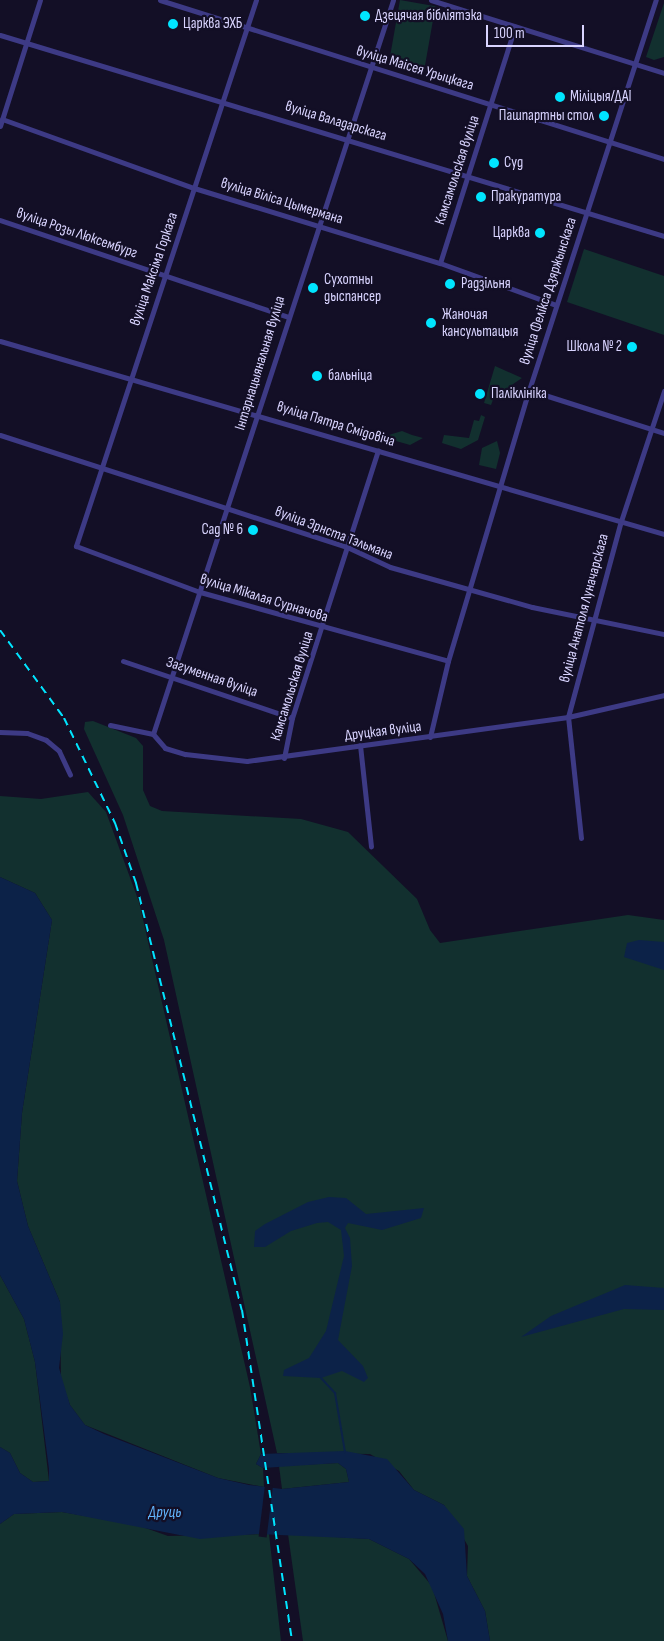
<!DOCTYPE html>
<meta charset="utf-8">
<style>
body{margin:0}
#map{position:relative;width:664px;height:1641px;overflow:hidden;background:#130f26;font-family:"Sofia Sans Condensed",sans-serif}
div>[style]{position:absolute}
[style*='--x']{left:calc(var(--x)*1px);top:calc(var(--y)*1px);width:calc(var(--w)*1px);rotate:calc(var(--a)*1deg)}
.green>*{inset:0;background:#12302f;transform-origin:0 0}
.water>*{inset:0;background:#0c2248}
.pier>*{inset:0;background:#130f26;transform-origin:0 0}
.stream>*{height:2px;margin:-1px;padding:0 1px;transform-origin:1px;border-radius:1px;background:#0c2248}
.street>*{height:5px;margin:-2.5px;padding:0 2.5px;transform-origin:2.5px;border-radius:2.5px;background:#3d3a85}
.rail>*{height:2px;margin-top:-1px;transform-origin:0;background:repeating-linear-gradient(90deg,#00e5ff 0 8px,transparent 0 14px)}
.dots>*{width:14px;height:14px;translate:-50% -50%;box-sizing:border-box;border:2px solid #130f26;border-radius:50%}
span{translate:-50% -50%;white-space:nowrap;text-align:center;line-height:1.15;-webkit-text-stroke:4.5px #130f26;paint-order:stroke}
.poi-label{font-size:15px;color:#d9d4ff}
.left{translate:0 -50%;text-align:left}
.right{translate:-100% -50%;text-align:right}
.street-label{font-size:15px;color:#d9d4ff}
.water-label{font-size:16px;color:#62b6ff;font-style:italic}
.scale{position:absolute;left:486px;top:25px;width:98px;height:22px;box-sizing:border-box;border:2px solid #d9d4ff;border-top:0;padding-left:6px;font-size:15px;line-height:18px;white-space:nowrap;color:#d9d4ff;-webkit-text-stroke:4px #130f26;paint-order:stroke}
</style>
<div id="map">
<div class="green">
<div style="left:400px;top:0;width:36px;height:62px;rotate:10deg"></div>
<div style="clip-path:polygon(664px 3px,664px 57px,654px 60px,646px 57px)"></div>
<div style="clip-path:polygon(584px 249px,664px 276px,664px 335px,567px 302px)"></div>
<div style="clip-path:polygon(495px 366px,522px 378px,494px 397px,491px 405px,484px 403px)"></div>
<div style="clip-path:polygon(481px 415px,485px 417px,478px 440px,461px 449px,442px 443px,444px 435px,469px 438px,474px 420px,479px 421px)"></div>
<div style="clip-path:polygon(402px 431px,412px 435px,423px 438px,410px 445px,382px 437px)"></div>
<div style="clip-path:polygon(497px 441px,500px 453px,496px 469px,479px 465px,482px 448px)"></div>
<div style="clip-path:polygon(93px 721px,136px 738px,143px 746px,143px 790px,150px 806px,162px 811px,301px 819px,348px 832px,417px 899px,430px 930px,440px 943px,628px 915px,664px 920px,664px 1641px,490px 1641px,485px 1611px,467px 1576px,468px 1546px,444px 1505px,414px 1490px,399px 1471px,370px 1454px,277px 1453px,164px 940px,123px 815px,84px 729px,85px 722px)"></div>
<div style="clip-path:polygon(88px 792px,106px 812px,139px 902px,250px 1387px,261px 1454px,256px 1464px,263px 1468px,264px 1487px,218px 1478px,85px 1425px,70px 1405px,61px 1380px,60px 1302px,28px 1226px,17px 1181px,22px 1113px,52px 920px,35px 893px,0 877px,0 796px,41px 799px)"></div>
<div style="clip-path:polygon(0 1275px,24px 1319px,35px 1362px,49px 1481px,33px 1482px,20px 1473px,10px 1453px,0 1447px)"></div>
<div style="clip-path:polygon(338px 1463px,346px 1469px,349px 1482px,282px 1489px,279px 1466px)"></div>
<div style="clip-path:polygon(62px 1512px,137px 1525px,168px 1536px,269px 1534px,281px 1641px,0 1641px,0 1524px,14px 1514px)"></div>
<div style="clip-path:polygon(288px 1534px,369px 1539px,409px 1559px,432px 1586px,448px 1641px,303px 1641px)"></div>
</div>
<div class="water">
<div style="clip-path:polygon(0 877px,35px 893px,52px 920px,22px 1113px,17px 1181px,28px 1226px,60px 1302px,63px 1334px,59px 1368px,70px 1405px,85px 1425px,104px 1434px,218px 1478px,249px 1485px,282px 1489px,349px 1482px,346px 1469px,338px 1463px,263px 1468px,256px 1464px,261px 1454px,345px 1451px,387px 1459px,414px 1490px,444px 1505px,464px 1529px,467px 1576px,485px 1611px,490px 1641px,448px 1641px,443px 1614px,425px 1574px,409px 1559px,369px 1539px,257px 1534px,200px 1539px,62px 1512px,14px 1514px,0 1524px,0 1447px,10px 1453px,20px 1473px,33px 1482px,49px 1481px,49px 1469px,35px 1362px,24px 1319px,0 1275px)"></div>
<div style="clip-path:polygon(639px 940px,664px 942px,664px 970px,624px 957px,627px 943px)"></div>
<div style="clip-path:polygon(329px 1197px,346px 1198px,366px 1214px,424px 1208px,421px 1218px,382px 1230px,348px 1223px,345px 1228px,350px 1238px,352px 1266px,338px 1340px,363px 1366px,368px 1378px,364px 1382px,342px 1371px,321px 1378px,283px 1376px,284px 1370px,309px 1358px,326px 1331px,344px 1256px,341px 1230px,328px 1222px,317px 1223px,291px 1231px,265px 1247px,254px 1247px,255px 1231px,265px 1224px,308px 1202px)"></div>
<div style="clip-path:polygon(625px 1285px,664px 1288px,664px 1310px,624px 1309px,521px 1337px,551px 1316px)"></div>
</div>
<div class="pier">
<div style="left:265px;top:1485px;width:8px;height:52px;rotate:7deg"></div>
</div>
<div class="stream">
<div style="--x:321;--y:1378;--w:21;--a:47"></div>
<div style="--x:335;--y:1393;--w:60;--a:80.4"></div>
</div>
<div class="street">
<div style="--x:160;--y:0;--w:528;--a:17.51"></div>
<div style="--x:256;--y:0;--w:575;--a:108.25"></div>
<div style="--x:76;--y:546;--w:132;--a:20.4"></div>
<div style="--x:200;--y:592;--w:257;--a:15.5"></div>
<div style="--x:431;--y:0;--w:244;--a:17.4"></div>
<div style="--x:0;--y:35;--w:694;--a:16.84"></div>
<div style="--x:2;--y:119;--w:204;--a:19.8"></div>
<div style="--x:194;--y:188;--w:257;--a:17"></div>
<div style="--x:440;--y:263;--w:123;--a:19.9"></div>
<div style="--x:0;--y:126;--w:132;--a:-72.4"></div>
<div style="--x:0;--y:220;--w:304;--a:18.6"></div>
<div style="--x:440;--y:263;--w:248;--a:-72.4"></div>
<div style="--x:0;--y:341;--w:691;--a:16.21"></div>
<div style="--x:529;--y:390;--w:142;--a:17.7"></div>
<div style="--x:0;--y:435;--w:365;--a:17.9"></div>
<div style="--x:347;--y:547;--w:47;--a:24.9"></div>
<div style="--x:390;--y:567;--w:148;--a:15.7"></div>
<div style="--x:532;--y:607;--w:135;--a:11.6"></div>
<div style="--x:123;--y:661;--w:178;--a:18.6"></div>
<div style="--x:110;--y:725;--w:44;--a:11.8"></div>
<div style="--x:153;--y:734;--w:18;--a:49"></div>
<div style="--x:165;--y:748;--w:21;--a:17"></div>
<div style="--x:185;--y:754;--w:62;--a:6.4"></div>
<div style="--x:247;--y:761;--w:324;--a:-7.8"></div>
<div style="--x:568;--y:717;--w:98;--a:-12.9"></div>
<div style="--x:0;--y:732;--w:27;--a:2"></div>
<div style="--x:27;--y:733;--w:20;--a:20"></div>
<div style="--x:46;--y:740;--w:17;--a:40"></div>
<div style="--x:59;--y:751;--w:26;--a:65"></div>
<div style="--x:153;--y:734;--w:772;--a:-71.89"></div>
<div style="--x:430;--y:737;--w:78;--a:-76.7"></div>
<div style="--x:448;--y:661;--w:283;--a:-73.4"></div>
<div style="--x:529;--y:390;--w:410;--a:-72"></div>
<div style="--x:360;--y:745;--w:102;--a:83.8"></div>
<div style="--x:284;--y:758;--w:41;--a:-78.7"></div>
<div style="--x:292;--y:718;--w:281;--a:-72.2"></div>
<div style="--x:581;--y:838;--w:122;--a:-96.1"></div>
<div style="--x:568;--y:717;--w:203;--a:-74.9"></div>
<div style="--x:621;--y:521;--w:137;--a:-71.7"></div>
</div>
<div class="rail">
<div style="--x:0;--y:630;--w:109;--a:54"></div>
<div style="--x:64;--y:718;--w:117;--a:64.1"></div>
<div style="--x:115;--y:823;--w:64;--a:70.7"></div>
<div style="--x:136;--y:883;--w:440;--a:76.1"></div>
<div style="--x:242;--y:1310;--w:335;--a:81.4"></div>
</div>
<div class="dots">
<div style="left:365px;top:16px;background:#00e5ff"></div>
<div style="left:173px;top:24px;background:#00e5ff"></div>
<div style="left:560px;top:97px;background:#00e5ff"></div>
<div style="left:604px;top:116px;background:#00e5ff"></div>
<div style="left:494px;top:163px;background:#00e5ff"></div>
<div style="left:481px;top:197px;background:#00e5ff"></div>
<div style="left:540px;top:233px;background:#00e5ff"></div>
<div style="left:450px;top:284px;background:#00e5ff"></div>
<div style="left:313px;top:288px;background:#00e5ff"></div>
<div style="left:431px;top:323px;background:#00e5ff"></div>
<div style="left:632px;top:347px;background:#00e5ff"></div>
<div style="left:317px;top:376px;background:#00e5ff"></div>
<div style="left:480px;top:394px;background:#00e5ff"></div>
<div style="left:253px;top:530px;background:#00e5ff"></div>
</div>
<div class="poi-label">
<span class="left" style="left:375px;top:16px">Дзецячая бібліятэка</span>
<span class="left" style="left:183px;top:24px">Царква ЭХБ</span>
<span class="left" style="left:570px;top:97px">Міліцыя/ДАІ</span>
<span class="right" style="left:594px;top:116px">Пашпартны стол</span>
<span class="left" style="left:504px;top:163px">Суд</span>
<span class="left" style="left:491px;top:197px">Пракуратура</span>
<span class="right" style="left:530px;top:233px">Царква</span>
<span class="left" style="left:324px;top:288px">Сухотны<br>дыспансер</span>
<span class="left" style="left:461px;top:284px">Радзільня</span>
<span class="left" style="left:442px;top:323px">Жаночая<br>кансультацыя</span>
<span class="right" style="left:622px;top:347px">Школа № 2</span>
<span class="left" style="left:328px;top:376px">бальніца</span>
<span class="left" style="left:491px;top:394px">Паліклініка</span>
<span class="right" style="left:243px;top:530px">Сад № 6</span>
</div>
<div class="street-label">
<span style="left:415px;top:68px;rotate:17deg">вуліца Маісея Урыцкага</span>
<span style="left:336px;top:121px;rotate:17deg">вуліца Валадарскага</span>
<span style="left:457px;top:170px;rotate:-72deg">Камсамольская вуліца</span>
<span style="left:282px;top:201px;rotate:17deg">вуліца Віліса Цымермана</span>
<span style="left:77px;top:233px;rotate:19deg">вуліца Розы Люксембург</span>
<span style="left:154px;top:269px;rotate:-71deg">вуліца Максіма Горкага</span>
<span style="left:548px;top:291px;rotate:-72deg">вуліца Фелікса Дзяржынскага</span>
<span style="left:260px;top:363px;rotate:-73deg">Інтэрнацыянальная вуліца</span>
<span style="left:336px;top:424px;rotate:17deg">вуліца Пятра Смідовіча</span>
<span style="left:334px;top:533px;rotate:21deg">вуліца Эрнста Тэльмана</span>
<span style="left:264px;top:598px;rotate:17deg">вуліца Мікалая Сурначова</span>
<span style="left:584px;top:608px;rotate:-75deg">вуліца Анатоля Луначарскага</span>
<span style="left:212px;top:677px;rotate:19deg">Загуменная вуліца</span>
<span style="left:292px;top:686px;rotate:-73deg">Камсамольская вуліца</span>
<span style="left:383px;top:731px;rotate:-7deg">Друцкая вуліца</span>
</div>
<div class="water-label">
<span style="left:165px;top:1513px">Друць</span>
</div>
<div class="scale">100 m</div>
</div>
